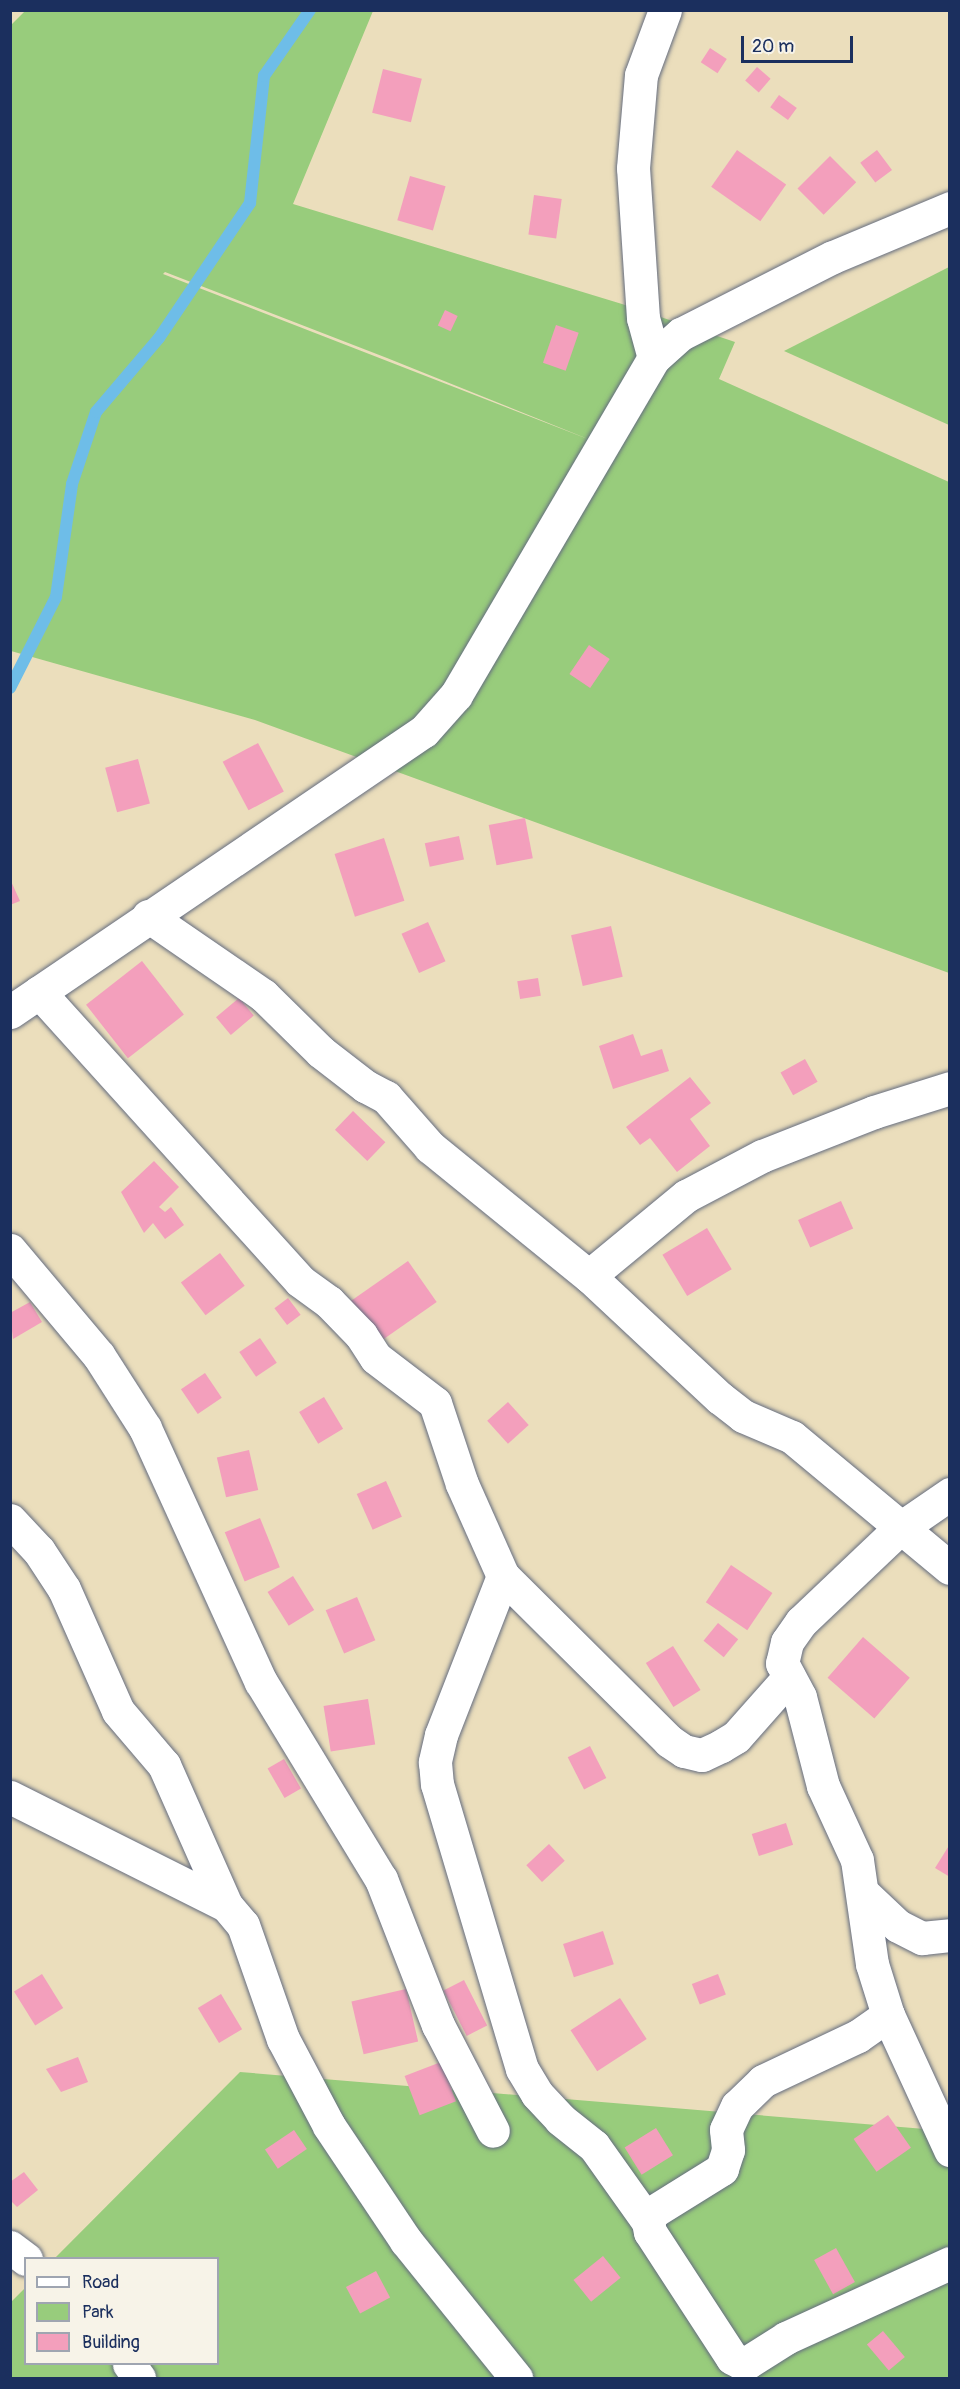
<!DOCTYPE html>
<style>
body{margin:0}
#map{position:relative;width:960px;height:2389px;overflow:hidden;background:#ebdebc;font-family:Pangolin,sans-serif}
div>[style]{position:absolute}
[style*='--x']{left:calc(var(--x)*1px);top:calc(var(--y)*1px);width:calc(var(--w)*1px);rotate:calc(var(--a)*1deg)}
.green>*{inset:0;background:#98cc7c}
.stream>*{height:12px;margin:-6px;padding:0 6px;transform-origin:6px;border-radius:6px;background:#6ebde8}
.building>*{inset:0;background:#f39fbc;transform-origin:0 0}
.roads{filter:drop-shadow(0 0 2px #646c7f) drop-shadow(0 0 2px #646c7f)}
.minor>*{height:33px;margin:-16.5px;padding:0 16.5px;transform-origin:16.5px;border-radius:16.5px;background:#fff}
span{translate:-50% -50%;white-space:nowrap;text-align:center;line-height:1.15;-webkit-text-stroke:4.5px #f7f3e8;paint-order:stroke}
.frame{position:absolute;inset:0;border:12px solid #1b2f5e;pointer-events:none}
.legend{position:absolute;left:24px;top:2257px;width:195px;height:108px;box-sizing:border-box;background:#f7f3e8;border:2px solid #9fa5b1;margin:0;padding:8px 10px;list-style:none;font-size:18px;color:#1b2f5e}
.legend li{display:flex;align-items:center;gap:12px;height:30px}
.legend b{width:30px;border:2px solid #9fa5b1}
.scale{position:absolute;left:741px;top:36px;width:112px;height:27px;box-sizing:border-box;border:3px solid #1b2f5e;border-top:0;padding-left:8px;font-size:18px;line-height:21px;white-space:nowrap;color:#1b2f5e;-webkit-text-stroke:4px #f7f3e8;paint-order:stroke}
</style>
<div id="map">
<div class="green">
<div style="clip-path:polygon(evenodd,26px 10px,373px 11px,293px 204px,622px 304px,735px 342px,719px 379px,949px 482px,949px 973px,255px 720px,11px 651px,11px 25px,26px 10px,165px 272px,387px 358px,593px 441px,163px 274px,165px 272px)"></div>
<div style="clip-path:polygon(949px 267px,949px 425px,784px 351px)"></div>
<div style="clip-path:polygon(240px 2072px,949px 2131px,949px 2378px,11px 2378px,10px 2303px,25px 2288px,26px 2364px,218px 2364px,218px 2258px,55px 2258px)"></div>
</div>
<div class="stream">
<div style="--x:10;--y:688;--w:102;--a:-63.2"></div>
<div style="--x:56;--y:597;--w:114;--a:-81.9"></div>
<div style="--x:72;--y:484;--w:76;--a:-71.6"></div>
<div style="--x:96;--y:412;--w:97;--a:-49.6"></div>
<div style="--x:159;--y:338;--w:163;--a:-56"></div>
<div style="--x:250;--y:203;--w:128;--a:-83.7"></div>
<div style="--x:264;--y:76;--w:80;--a:-55.1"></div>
</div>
<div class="building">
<div style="left:710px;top:48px;width:20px;height:17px;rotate:33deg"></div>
<div style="left:757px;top:67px;width:18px;height:18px;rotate:41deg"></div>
<div style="left:383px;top:69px;width:40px;height:45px;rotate:14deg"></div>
<div style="left:779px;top:95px;width:22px;height:15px;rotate:36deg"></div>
<div style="left:737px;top:150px;width:60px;height:45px;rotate:35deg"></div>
<div style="left:877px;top:150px;width:25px;height:21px;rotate:53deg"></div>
<div style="left:830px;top:156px;width:37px;height:46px;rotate:45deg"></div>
<div style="left:410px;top:176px;width:37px;height:46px;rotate:16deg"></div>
<div style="left:534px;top:195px;width:28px;height:40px;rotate:8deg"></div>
<div style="left:445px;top:310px;width:14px;height:17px;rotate:25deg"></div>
<div style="left:556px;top:325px;width:24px;height:40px;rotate:19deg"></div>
<div style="left:589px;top:645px;width:25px;height:35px;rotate:34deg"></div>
<div style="left:258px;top:743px;width:55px;height:40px;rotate:62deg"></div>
<div style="left:138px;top:759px;width:46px;height:34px;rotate:75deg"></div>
<div style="left:525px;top:818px;width:41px;height:37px;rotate:79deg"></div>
<div style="left:459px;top:836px;width:24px;height:35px;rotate:78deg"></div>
<div style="left:384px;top:838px;width:66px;height:52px;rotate:72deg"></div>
<div style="clip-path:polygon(10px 879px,20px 901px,10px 905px)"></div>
<div style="left:428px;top:922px;width:43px;height:29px;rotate:66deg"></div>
<div style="left:611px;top:926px;width:52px;height:41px;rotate:77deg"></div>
<div style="left:142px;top:961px;width:68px;height:71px;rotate:52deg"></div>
<div style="left:538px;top:978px;width:18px;height:21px;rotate:81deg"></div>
<div style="left:239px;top:998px;width:23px;height:30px;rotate:50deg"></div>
<div style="clip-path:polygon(633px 1034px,641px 1056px,662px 1049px,669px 1071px,613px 1089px,599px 1046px)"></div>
<div style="left:805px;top:1059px;width:26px;height:28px;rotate:61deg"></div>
<div style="clip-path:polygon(690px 1077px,711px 1103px,690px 1119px,710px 1146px,677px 1172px,650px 1138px,640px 1145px,626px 1127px)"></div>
<div style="left:353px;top:1111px;width:45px;height:26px;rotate:44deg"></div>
<div style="clip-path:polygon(154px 1161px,179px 1187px,159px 1207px,165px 1212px,171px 1207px,184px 1225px,165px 1239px,153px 1223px,144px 1233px,121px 1192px)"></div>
<div style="left:841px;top:1201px;width:30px;height:47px;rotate:66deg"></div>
<div style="left:707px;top:1228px;width:48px;height:52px;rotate:59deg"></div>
<div style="left:220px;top:1253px;width:41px;height:49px;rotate:53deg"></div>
<div style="left:408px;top:1261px;width:50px;height:72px;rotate:55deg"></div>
<div style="left:288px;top:1298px;width:21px;height:17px;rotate:53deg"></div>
<div style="clip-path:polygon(30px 1302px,42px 1322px,13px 1339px,10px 1313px)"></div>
<div style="left:260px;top:1338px;width:30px;height:25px;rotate:56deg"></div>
<div style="left:205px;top:1373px;width:30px;height:29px;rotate:56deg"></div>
<div style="left:324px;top:1397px;width:37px;height:29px;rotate:59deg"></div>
<div style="left:508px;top:1402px;width:31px;height:28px;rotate:48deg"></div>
<div style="left:249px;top:1450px;width:41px;height:33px;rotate:77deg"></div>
<div style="left:386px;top:1481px;width:39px;height:32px;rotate:66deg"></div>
<div style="left:260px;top:1518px;width:53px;height:38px;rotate:68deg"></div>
<div style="left:731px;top:1565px;width:50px;height:45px;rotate:34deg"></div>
<div style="left:293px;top:1576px;width:40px;height:30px;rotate:58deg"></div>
<div style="left:357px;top:1597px;width:47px;height:34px;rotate:67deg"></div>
<div style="left:718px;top:1623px;width:26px;height:23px;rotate:39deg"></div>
<div style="left:863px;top:1637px;width:62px;height:54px;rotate:41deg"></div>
<div style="left:673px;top:1646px;width:52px;height:32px;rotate:58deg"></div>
<div style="left:368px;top:1699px;width:46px;height:45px;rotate:81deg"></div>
<div style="left:590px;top:1746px;width:36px;height:25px;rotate:63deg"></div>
<div style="left:284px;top:1759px;width:34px;height:19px;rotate:60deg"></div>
<div style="left:786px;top:1823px;width:23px;height:36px;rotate:72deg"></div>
<div style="left:549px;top:1844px;width:23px;height:31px;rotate:47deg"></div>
<div style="clip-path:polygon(950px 1844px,950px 1877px,935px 1868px)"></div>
<div style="left:603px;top:1931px;width:35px;height:42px;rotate:72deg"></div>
<div style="left:42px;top:1974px;width:40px;height:33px;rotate:58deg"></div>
<div style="left:718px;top:1974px;width:22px;height:28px;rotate:69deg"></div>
<div style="left:464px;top:1980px;width:51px;height:23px;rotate:63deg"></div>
<div style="left:406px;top:1989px;width:54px;height:56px;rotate:77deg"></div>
<div style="left:221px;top:1994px;width:41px;height:27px;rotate:59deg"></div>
<div style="left:620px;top:1998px;width:49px;height:59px;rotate:57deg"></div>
<div style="clip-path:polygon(78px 2057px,88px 2082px,61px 2092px,46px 2069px)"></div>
<div style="left:441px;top:2062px;width:42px;height:39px;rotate:69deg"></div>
<div style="left:888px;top:2115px;width:40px;height:42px;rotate:55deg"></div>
<div style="left:656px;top:2128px;width:32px;height:37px;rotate:58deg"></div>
<div style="left:294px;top:2130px;width:23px;height:35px;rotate:56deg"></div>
<div style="clip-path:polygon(24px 2172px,38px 2190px,17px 2207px,10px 2200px,10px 2182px)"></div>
<div style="left:836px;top:2248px;width:39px;height:25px;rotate:61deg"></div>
<div style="left:603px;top:2256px;width:28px;height:38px;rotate:51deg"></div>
<div style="left:376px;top:2271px;width:30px;height:34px;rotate:62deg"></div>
<div style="left:883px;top:2331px;width:34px;height:21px;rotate:50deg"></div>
</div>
<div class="roads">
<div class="minor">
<div style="--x:654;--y:358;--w:41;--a:-105.4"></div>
<div style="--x:643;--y:318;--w:150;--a:-93.8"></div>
<div style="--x:633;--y:168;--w:93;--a:-85.1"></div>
<div style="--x:641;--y:75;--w:69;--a:-69.7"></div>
<div style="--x:148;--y:916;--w:140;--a:34.5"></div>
<div style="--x:263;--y:995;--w:81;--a:44.5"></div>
<div style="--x:321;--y:1052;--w:56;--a:37.7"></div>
<div style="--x:365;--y:1086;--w:24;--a:28"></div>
<div style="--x:386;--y:1097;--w:67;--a:48.7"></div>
<div style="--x:430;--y:1147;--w:205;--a:39.1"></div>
<div style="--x:589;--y:1276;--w:179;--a:43"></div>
<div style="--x:720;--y:1398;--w:29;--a:38"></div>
<div style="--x:743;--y:1416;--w:53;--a:23.2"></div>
<div style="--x:792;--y:1437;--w:205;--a:39.7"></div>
<div style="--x:39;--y:992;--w:389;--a:47.9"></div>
<div style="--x:300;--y:1281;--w:36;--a:36"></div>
<div style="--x:329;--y:1302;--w:46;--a:45.9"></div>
<div style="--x:361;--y:1335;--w:27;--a:57"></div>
<div style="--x:376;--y:1358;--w:74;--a:37.3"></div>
<div style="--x:435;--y:1403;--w:85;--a:71.6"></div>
<div style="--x:462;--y:1484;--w:101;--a:66"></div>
<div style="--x:503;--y:1576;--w:234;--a:44.8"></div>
<div style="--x:669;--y:1741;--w:18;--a:34"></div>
<div style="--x:684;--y:1751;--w:18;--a:13"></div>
<div style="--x:702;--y:1755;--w:21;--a:-25"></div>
<div style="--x:721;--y:1746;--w:17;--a:-31"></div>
<div style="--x:736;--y:1737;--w:80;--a:-48.5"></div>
<div style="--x:10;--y:1012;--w:500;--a:-34.17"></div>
<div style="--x:424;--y:731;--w:48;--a:-48.4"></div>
<div style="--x:456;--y:695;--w:391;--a:-59.6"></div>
<div style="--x:654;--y:358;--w:36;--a:-42"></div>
<div style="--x:681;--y:334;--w:170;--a:-26.9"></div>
<div style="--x:833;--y:257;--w:127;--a:-22.7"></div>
<div style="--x:10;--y:1250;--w:138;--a:50"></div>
<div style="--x:99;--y:1356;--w:85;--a:57.4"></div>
<div style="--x:145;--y:1428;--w:279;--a:65.5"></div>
<div style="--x:261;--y:1682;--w:231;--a:58.7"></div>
<div style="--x:381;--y:1879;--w:157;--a:68.7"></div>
<div style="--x:438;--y:2025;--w:119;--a:62.6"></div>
<div style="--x:589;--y:1276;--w:126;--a:-39.5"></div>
<div style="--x:686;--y:1196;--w:86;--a:-27.8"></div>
<div style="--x:762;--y:1156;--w:120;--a:-21.4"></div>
<div style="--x:874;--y:1112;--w:80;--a:-17.5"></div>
<div style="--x:950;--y:1494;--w:62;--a:145.5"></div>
<div style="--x:899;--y:1529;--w:135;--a:136.5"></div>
<div style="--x:801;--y:1622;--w:24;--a:125"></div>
<div style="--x:787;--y:1642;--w:22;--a:103"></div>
<div style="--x:782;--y:1663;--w:38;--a:62"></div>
<div style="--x:800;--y:1697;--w:92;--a:75.5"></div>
<div style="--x:823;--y:1786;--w:81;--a:65.3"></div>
<div style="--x:857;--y:1860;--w:105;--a:81.8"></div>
<div style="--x:872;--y:1964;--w:53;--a:72.6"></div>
<div style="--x:888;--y:2015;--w:149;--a:65.3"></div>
<div style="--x:10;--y:1520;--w:42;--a:46.9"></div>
<div style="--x:39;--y:1551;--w:45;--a:56.7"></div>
<div style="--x:64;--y:1589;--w:133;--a:66.1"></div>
<div style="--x:118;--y:1711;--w:71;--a:49.6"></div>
<div style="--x:164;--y:1765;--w:153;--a:66.1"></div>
<div style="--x:503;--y:1576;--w:171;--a:111.3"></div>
<div style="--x:441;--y:1735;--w:28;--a:103"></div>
<div style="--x:435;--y:1762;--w:22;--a:85"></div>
<div style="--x:437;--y:1784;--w:297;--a:73.4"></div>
<div style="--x:522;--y:2069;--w:29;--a:59"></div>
<div style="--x:537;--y:2094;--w:34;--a:47"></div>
<div style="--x:560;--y:2119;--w:43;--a:38.5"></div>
<div style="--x:594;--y:2146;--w:93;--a:54.6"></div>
<div style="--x:10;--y:1797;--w:241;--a:26.6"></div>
<div style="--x:226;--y:1905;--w:26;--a:50"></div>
<div style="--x:243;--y:1925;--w:121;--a:70.7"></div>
<div style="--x:283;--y:2039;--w:98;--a:62.1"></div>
<div style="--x:329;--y:2126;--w:138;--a:56.2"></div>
<div style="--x:406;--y:2241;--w:176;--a:51.2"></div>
<div style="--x:863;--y:1893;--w:48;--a:43.3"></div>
<div style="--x:898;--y:1926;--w:27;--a:27"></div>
<div style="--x:922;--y:1938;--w:28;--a:-6"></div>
<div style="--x:888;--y:2015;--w:37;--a:145"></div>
<div style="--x:858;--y:2036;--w:105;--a:154.7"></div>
<div style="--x:763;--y:2081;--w:36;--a:136"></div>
<div style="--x:737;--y:2106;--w:26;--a:115"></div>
<div style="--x:726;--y:2130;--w:20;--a:84"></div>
<div style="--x:728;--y:2150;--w:20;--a:108"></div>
<div style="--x:722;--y:2169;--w:81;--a:148.1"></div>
<div style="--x:653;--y:2212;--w:11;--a:117"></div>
<div style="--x:648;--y:2222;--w:10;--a:79"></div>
<div style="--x:650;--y:2232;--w:150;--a:56.9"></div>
<div style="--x:732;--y:2358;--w:9;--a:27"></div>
<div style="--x:740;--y:2362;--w:8;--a:0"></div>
<div style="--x:748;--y:2362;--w:45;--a:-32.3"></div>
<div style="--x:786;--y:2338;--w:180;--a:-24.6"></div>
<div style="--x:10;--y:2247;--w:20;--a:37"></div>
<div style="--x:129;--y:2364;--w:17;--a:54"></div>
</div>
</div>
<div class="frame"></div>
<ul class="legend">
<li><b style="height:8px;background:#fff"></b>Road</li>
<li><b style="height:16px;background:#98cc7c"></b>Park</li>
<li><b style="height:16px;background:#f39fbc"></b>Building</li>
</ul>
<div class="scale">20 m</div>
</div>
